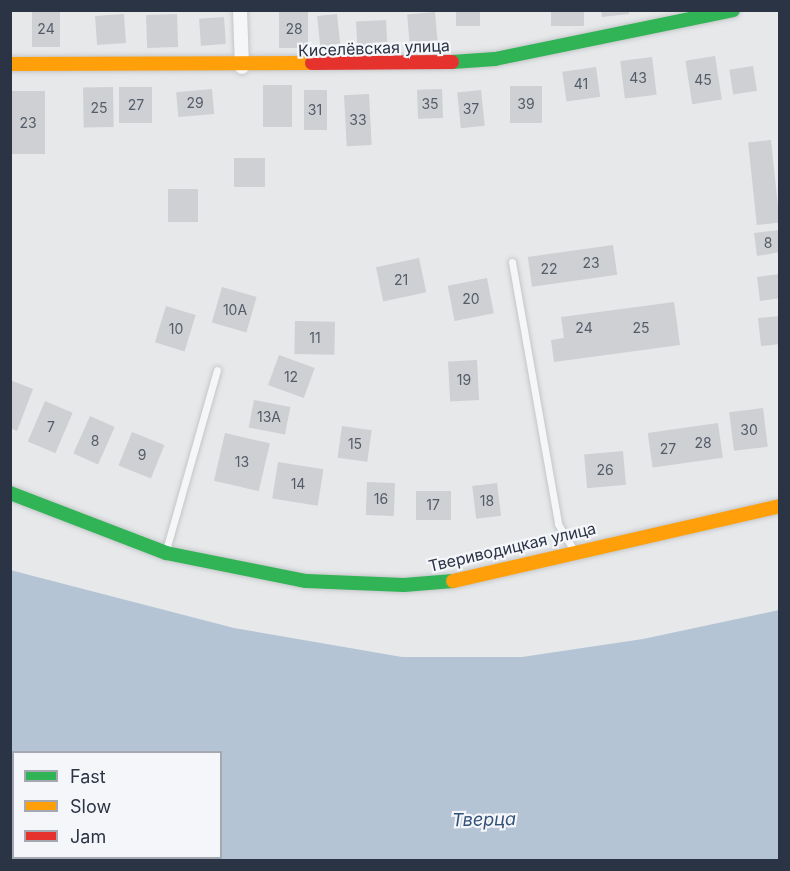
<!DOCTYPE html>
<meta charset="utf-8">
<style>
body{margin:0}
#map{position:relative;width:790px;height:871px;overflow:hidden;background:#e6e8ea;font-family:Inter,sans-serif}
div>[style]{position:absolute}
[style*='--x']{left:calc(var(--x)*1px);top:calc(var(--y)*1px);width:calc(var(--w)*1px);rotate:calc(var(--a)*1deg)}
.water>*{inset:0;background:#b4c4d5}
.building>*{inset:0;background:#ced0d3;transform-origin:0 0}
.roads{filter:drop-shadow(0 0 2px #c4c6c8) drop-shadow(0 0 2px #c4c6c8)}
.lane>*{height:7px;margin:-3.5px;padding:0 3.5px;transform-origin:3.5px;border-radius:3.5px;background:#f5f6f7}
.street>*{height:14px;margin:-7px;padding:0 7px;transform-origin:7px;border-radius:7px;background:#f5f6f7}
.fast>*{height:14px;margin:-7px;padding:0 7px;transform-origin:7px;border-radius:7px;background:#30b455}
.slow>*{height:14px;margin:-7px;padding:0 7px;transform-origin:7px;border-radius:7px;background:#ff9f0a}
.jam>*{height:14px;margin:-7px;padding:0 7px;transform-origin:7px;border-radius:7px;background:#e5322d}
span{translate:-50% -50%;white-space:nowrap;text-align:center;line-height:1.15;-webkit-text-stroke:4.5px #f4f6f9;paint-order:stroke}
.number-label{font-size:14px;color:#545c69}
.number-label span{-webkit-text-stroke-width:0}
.street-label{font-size:16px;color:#2b3445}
.water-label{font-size:18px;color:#34527a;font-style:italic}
.frame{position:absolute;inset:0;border:12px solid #2b3445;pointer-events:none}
.legend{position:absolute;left:12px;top:751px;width:210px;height:108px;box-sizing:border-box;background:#f4f6f9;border:2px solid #a4a8b1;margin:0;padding:8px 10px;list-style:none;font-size:18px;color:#2b3445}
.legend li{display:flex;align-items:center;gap:12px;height:30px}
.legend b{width:30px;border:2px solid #a4a8b1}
</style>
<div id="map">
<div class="water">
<div style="clip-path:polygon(evenodd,10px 570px,234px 628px,402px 657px,522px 657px,643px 639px,779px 610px,779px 860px,11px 860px,10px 570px,14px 752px,220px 752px,220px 858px,14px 858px,14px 752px)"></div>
</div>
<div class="building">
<div style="left:32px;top:10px;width:28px;height:37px"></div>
<div style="left:279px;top:10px;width:29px;height:38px"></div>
<div style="left:456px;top:10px;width:24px;height:16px"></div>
<div style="left:551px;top:10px;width:33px;height:16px"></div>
<div style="clip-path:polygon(601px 10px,629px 10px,629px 14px,602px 17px)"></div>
<div style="left:435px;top:12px;width:35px;height:28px;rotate:85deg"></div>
<div style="left:124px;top:14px;width:29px;height:29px;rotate:86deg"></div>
<div style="left:177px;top:14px;width:33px;height:31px;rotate:88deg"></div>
<div style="left:337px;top:14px;width:30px;height:20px;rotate:84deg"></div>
<div style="left:224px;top:17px;width:27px;height:25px;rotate:86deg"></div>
<div style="left:386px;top:20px;width:33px;height:30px;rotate:87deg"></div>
<div style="left:715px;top:56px;width:44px;height:30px;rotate:81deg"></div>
<div style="left:652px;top:57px;width:38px;height:32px;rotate:83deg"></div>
<div style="left:753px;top:66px;width:25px;height:24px;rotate:81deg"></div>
<div style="left:596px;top:67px;width:30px;height:34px;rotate:82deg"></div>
<div style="left:263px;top:85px;width:29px;height:42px"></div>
<div style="left:510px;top:86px;width:32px;height:37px"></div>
<div style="left:113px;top:87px;width:40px;height:30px;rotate:89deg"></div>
<div style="left:152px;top:87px;width:36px;height:33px;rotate:90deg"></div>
<div style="left:212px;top:89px;width:25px;height:36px;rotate:85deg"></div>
<div style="left:442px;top:89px;width:29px;height:25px;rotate:88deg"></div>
<div style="left:304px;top:90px;width:23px;height:40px"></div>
<div style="left:481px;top:90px;width:36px;height:24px;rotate:84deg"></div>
<div style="left:10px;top:91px;width:35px;height:63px"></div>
<div style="left:369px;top:94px;width:51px;height:25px;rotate:87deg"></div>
<div style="left:771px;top:140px;width:83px;height:23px;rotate:84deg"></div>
<div style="left:234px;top:158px;width:31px;height:29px"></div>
<div style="left:168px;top:189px;width:30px;height:33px"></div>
<div style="clip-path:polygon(780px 230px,780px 252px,757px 256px,754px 233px)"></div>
<div style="left:613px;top:245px;width:30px;height:86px;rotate:82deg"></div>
<div style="left:419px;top:258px;width:35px;height:44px;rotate:78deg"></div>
<div style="clip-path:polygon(780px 274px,780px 298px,760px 301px,757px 277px)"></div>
<div style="left:487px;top:278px;width:36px;height:40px;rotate:79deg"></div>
<div style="left:222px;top:287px;width:36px;height:37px;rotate:16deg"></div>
<div style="clip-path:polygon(674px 302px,680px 345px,554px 362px,551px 340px,564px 338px,561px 317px)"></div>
<div style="left:166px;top:306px;width:31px;height:38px;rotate:17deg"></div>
<div style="clip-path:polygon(780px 316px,780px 344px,761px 346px,758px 318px)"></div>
<div style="left:295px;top:321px;width:40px;height:33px;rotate:1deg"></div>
<div style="left:279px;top:355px;width:38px;height:32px;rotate:20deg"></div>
<div style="left:477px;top:360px;width:40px;height:29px;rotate:87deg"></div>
<div style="clip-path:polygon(10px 380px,33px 389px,17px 431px,10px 428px)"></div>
<div style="left:254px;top:400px;width:37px;height:28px;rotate:11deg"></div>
<div style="left:45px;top:401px;width:30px;height:44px;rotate:23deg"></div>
<div style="left:763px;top:408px;width:39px;height:34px;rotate:83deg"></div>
<div style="left:90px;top:416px;width:27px;height:41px;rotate:24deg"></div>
<div style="left:718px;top:423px;width:35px;height:71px;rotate:82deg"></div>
<div style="left:342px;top:426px;width:30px;height:32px;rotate:8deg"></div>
<div style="left:132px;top:432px;width:35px;height:36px;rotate:22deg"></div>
<div style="left:225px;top:433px;width:46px;height:49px;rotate:13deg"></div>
<div style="left:623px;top:451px;width:34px;height:39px;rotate:85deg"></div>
<div style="left:278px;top:462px;width:46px;height:37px;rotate:9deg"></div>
<div style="left:367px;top:482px;width:28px;height:33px;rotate:2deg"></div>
<div style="left:497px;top:483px;width:33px;height:25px;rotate:83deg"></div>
<div style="left:416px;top:491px;width:35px;height:29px"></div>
</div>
<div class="roads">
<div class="lane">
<div style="--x:512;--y:262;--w:266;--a:80"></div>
<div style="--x:558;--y:524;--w:29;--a:59"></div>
<div style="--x:166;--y:550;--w:187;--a:-74.2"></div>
</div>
<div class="street">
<div style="--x:240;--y:10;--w:57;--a:88"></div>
</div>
<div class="fast">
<div style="--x:452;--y:62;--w:43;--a:-4"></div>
<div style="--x:495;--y:59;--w:243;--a:-11.6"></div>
<div style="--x:10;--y:493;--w:167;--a:21"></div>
<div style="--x:166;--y:553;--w:143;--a:11.3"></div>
<div style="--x:306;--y:581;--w:98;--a:2.3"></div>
<div style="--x:404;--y:585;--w:49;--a:-4.7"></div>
</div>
<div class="slow">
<div style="--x:10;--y:64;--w:302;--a:-0.2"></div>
<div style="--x:453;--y:581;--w:335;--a:-12.9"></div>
</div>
<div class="jam">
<div style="--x:312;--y:63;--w:140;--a:-0.4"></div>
</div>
</div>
<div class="number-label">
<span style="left:46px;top:29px">24</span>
<span style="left:294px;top:29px">28</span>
<span style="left:638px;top:78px">43</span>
<span style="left:703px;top:80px">45</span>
<span style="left:581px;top:84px">41</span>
<span style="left:195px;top:103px">29</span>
<span style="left:430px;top:104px">35</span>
<span style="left:526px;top:104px">39</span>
<span style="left:136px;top:105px">27</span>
<span style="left:99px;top:108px">25</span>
<span style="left:471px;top:109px">37</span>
<span style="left:315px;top:110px">31</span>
<span style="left:358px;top:120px">33</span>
<span style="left:28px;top:123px">23</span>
<span style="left:768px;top:243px">8</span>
<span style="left:591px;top:263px">23</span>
<span style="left:549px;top:269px">22</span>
<span style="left:401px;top:280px">21</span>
<span style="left:471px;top:299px">20</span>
<span style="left:235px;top:310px">10А</span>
<span style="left:584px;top:328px">24</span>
<span style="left:641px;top:328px">25</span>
<span style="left:176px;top:329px">10</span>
<span style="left:315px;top:338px">11</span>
<span style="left:291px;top:377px">12</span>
<span style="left:464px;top:380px">19</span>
<span style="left:269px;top:417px">13А</span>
<span style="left:51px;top:427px">7</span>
<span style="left:749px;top:430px">30</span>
<span style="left:95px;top:441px">8</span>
<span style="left:703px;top:443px">28</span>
<span style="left:355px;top:444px">15</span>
<span style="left:668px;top:449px">27</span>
<span style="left:142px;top:455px">9</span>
<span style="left:242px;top:462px">13</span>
<span style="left:605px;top:470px">26</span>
<span style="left:298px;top:484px">14</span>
<span style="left:381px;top:499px">16</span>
<span style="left:487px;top:501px">18</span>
<span style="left:433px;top:505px">17</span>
</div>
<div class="street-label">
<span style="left:374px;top:48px;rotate:-2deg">Киселёвская улица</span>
<span style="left:512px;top:547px;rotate:-13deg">Твериводицкая улица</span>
</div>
<div class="water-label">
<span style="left:484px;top:820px;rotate:-1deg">Тверца</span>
</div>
<div class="frame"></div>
<ul class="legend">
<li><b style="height:8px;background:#30b455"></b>Fast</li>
<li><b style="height:8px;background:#ff9f0a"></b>Slow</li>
<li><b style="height:8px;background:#e5322d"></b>Jam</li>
</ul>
</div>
